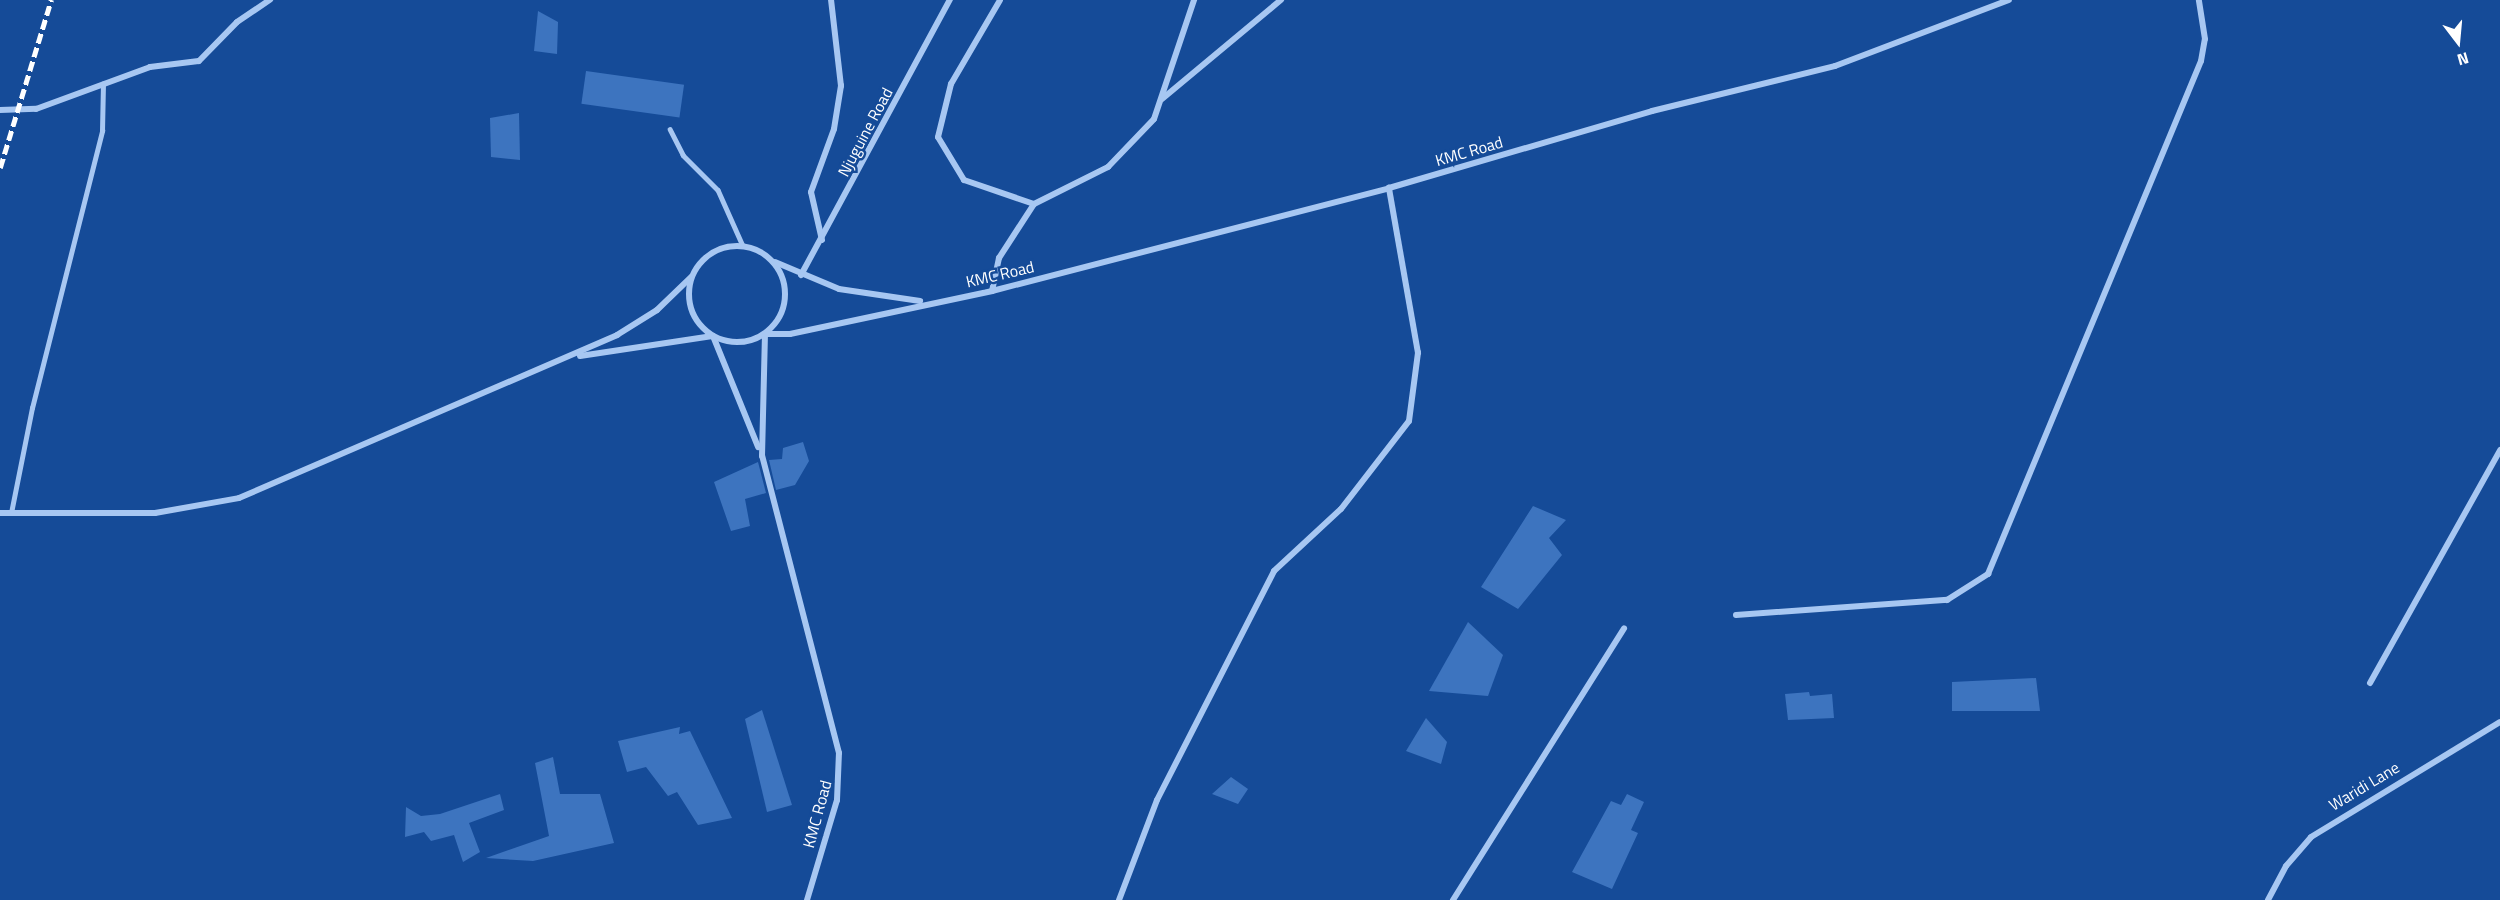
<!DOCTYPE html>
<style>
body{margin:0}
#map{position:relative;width:2500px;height:900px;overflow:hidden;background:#154b98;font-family:"Titillium Web",sans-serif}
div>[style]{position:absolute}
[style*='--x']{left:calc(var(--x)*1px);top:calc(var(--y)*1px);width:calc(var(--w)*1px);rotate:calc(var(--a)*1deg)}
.building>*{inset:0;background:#3d74bf;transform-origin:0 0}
.service>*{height:4.5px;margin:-2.25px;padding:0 2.25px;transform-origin:2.25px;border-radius:2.25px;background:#a7c7f2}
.minor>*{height:6px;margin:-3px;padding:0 3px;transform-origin:3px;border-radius:3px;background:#a7c7f2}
.minor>.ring{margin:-3px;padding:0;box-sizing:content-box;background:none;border:6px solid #a7c7f2;border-radius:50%}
.rail>*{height:4.5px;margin-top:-2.25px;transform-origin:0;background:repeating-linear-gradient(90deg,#fff 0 10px,transparent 0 14.5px)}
span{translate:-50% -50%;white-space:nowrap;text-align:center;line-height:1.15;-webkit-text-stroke:5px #154b98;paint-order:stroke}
.street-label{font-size:16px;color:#fff}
.north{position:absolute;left:2428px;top:12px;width:60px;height:60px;-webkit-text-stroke:4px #154b98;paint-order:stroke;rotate:164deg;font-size:16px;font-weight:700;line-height:24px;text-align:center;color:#fff}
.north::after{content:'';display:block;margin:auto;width:21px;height:27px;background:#fff;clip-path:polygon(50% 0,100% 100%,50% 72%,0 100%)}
</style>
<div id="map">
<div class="building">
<div style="clip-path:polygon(538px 11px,558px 22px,557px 54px,534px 51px)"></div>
<div style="left:586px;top:71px;width:99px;height:33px;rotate:8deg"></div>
<div style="clip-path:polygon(519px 113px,520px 160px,491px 157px,490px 118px)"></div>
<div style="clip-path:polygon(803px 442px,809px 461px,795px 485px,776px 490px,769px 460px,782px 459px,783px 448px)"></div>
<div style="clip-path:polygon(758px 462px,766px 493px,745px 499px,750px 526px,731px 531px,714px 482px)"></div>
<div style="clip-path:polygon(1533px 506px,1566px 520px,1549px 538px,1562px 555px,1518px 609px,1481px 587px)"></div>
<div style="clip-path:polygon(1468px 622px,1503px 655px,1488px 696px,1429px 691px)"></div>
<div style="clip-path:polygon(2036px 678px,2040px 711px,1952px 711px,1952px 682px)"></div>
<div style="clip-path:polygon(1809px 692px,1810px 696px,1832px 694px,1834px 718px,1788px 720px,1785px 694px)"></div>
<div style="clip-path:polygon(762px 710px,792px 805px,767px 812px,745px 719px)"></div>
<div style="clip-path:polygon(1426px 718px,1447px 742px,1441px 764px,1406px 751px)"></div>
<div style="clip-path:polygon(680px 727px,679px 734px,690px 731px,732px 818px,698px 825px,677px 792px,668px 796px,646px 767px,627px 772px,618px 741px)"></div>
<div style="clip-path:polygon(553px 757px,560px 794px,600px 794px,614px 843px,533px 861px,486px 858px,549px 836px,535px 763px)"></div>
<div style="clip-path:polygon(1231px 777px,1248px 789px,1238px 804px,1212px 794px)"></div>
<div style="clip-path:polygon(500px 794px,504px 810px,469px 823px,480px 852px,463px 862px,454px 835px,431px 841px,424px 832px,405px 837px,406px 807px,421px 816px,440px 814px)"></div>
<div style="clip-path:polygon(1627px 794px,1644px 802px,1631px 830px,1638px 833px,1612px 889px,1572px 872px,1611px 801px,1621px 805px)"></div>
</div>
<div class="service">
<div style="--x:670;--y:129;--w:29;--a:63"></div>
<div style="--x:683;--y:155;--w:49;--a:45"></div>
<div style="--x:718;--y:190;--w:61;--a:65.9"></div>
<div style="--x:11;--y:513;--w:107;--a:-78.7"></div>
<div style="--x:32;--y:408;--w:286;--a:-75.8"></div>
<div style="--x:102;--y:131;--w:47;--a:-88.8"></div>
</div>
<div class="minor">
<div style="--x:1162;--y:99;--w:155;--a:-39.8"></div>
<div style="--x:0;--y:110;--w:36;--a:-2"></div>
<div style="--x:36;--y:109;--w:121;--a:-20.2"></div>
<div style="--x:150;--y:67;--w:49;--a:-7"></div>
<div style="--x:199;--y:61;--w:54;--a:-45.7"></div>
<div style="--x:237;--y:22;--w:40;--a:-34"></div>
<div style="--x:1034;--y:204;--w:83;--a:-26.6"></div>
<div style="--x:1108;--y:167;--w:66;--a:-46.2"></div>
<div style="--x:1154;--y:119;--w:126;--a:-71.4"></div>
<div style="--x:822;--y:240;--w:49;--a:-102.9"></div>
<div style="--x:811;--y:192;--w:67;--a:-69.9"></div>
<div style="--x:834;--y:129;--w:44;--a:-80.8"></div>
<div style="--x:841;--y:86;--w:87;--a:-96.6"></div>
<div class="ring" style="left:689px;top:246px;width:90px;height:90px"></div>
<div style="--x:775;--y:262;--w:69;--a:22.9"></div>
<div style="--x:839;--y:289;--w:82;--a:8.4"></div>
<div style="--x:801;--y:275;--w:313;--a:-61.6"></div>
<div style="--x:992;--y:291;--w:34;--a:-78"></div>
<div style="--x:999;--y:258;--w:64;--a:-57.1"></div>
<div style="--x:1034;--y:204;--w:74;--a:-161.1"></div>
<div style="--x:964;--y:180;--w:50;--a:-121.2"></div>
<div style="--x:938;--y:137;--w:55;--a:-76.2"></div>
<div style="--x:951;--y:84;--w:97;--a:-59.7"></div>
<div style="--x:580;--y:356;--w:134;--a:-8.6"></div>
<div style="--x:713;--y:336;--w:120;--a:67.9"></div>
<div style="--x:0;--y:513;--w:155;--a:0"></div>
<div style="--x:155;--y:513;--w:85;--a:-10.1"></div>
<div style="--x:239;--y:498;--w:412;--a:-23.3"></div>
<div style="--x:617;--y:335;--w:47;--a:-32"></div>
<div style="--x:657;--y:310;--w:47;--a:-44.1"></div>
<div style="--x:1736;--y:615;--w:212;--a:-4.1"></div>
<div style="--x:1947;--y:600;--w:49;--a:-32.4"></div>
<div style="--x:1988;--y:574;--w:555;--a:-67.45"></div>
<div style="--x:2201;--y:61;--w:22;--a:-80"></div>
<div style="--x:2205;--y:39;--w:39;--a:-99"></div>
<div style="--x:2370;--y:683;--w:267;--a:-60.8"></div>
<div style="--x:807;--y:900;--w:104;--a:-73.3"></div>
<div style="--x:837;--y:800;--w:47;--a:-87.6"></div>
<div style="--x:839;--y:753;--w:307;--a:-104.5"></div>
<div style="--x:762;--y:456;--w:122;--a:-88.6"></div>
<div style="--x:765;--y:334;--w:25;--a:0"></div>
<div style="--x:790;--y:334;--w:207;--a:-12"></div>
<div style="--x:992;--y:291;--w:410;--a:-14.5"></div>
<div style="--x:1389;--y:188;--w:274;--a:-16.3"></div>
<div style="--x:1652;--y:111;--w:188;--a:-13.8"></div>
<div style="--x:1835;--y:66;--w:186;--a:-20.8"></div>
<div style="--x:1119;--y:900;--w:107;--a:-69.2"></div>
<div style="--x:1157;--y:800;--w:257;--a:-62.9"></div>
<div style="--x:1274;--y:571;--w:91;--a:-42.8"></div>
<div style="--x:1341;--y:509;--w:111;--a:-52.3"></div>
<div style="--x:1409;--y:421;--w:69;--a:-82.5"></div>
<div style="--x:1418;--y:353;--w:168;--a:-100"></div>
<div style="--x:1453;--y:900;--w:321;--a:-57.8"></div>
<div style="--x:2268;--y:900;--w:38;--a:-62"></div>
<div style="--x:2286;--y:866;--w:38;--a:-49"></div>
<div style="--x:2311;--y:837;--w:221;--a:-31.3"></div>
</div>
<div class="rail">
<div style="--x:0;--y:168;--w:176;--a:-73.1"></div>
</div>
<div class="street-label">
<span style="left:865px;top:132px;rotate:-62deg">Njuguine Road</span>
<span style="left:1469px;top:151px;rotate:-16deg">KMC Road</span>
<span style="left:1000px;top:274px;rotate:-13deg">KMC Road</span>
<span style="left:2364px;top:786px;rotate:-31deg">Waridi Lane</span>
<span style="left:817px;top:814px;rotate:-75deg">KMC Road</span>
</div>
<div class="north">N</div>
</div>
